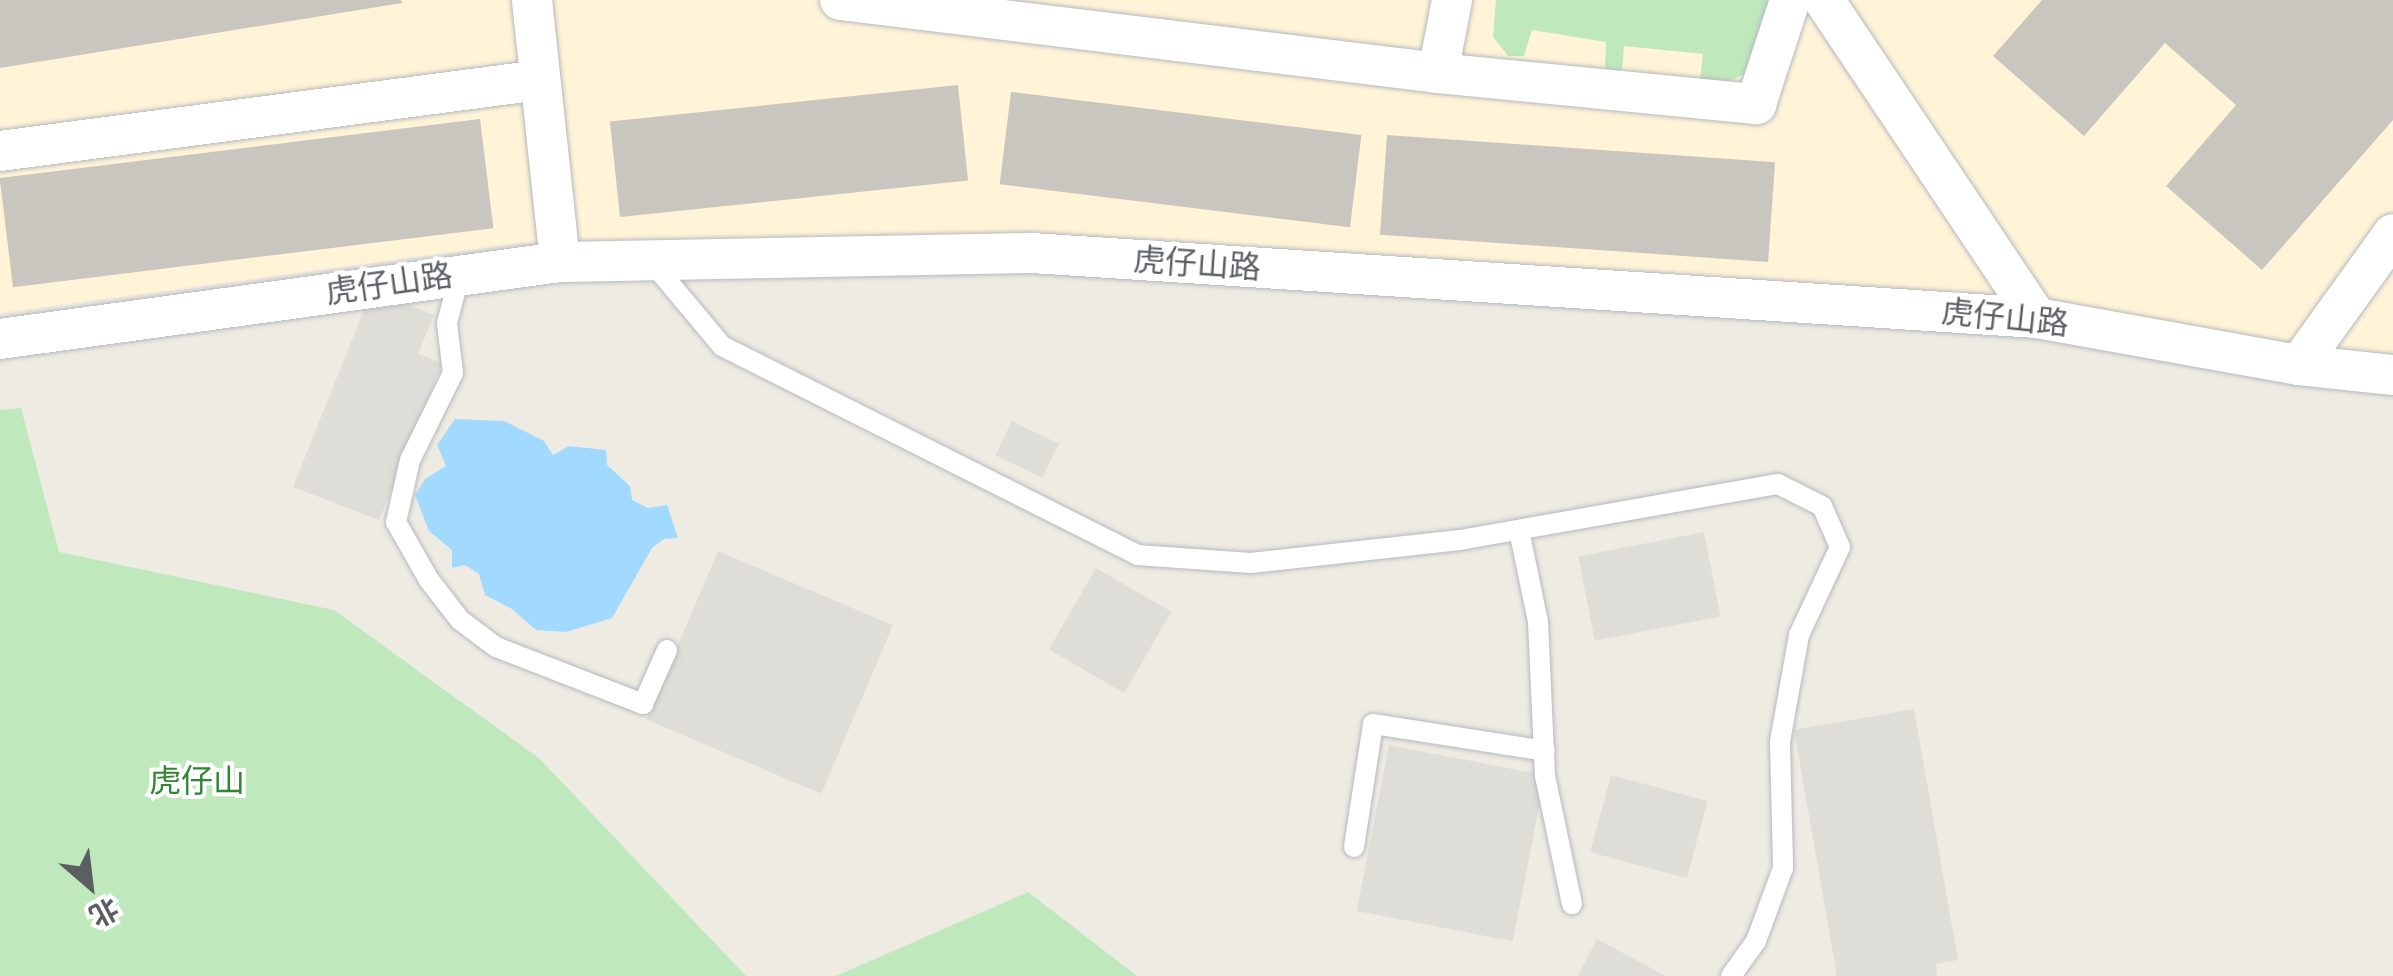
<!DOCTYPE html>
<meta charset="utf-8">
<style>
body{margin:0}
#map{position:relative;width:2393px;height:976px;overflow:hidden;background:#eeebe2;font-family:"Archivo Narrow","Noto Sans SC",sans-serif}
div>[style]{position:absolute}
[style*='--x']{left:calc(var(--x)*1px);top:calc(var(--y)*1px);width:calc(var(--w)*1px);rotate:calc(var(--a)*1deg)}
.commercial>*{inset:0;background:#fff4d7}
.industrial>*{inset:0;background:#dfddd7;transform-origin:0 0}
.green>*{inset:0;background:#bfe8bd}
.water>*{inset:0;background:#a2daff}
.building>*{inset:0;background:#c9c6bf;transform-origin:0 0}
.roads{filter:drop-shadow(0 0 2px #b5b9be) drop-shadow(0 0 2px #b5b9be)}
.lane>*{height:20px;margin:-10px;padding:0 10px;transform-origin:10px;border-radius:10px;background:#fff}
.street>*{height:40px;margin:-20px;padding:0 20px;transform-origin:20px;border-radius:20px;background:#fff}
span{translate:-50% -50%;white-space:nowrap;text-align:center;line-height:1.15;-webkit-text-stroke:8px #fff;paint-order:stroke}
.street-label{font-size:32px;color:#5b5f64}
.park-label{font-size:32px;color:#308631}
.north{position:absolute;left:40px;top:836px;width:100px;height:100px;-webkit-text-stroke:8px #fff;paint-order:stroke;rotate:152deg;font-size:28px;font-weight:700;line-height:40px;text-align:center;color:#5b5f64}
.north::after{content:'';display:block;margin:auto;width:35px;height:45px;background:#5b5f64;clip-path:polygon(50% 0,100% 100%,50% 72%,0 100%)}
</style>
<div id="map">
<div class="commercial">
<div style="clip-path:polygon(0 0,2393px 0,2393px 357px,622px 242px,519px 243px,0 313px)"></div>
</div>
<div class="industrial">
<div style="clip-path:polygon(372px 290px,434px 315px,418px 354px,442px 363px,379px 520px,293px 487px)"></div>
<div style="left:1012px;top:421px;width:52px;height:38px;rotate:26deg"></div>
<div style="left:1704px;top:532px;width:86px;height:128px;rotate:79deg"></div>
<div style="left:718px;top:551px;width:190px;height:183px;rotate:23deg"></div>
<div style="left:1096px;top:568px;width:87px;height:94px;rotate:30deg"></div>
<div style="clip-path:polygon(1914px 709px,1958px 960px,1936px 964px,1937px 976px,1837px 976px,1794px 730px)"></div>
<div style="left:1389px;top:745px;width:159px;height:169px;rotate:11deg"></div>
<div style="left:1611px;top:775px;width:100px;height:80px;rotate:15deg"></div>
<div style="clip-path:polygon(1597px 939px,1666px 976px,1578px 976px)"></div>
</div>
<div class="green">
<div style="clip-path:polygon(1496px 0,1771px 0,1757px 69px,1726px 82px,1700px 79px,1703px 54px,1624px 46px,1622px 71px,1605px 69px,1606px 42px,1532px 30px,1524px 56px,1508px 56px,1493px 37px)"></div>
<div style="clip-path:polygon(21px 408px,59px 552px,334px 610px,540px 759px,746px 976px,0 976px,0 410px)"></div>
<div style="clip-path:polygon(1028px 892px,1137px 976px,836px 976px)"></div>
</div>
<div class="water">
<div style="clip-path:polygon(455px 419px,504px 421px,544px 441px,553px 455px,569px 446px,606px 450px,607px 465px,630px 486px,632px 500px,648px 508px,667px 505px,678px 538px,664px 539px,652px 548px,612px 618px,566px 632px,536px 630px,512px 609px,485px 595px,479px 574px,465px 565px,452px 568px,452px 550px,429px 531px,415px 495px,425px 479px,446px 466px,437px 445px)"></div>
</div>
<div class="building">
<div style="clip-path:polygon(0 0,401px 0,402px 3px,0 68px)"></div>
<div style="clip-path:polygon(2042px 0,2393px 0,2393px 120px,2262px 270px,2166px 186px,2236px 105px,2165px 43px,2084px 136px,1993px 56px)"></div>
<div style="left:958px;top:85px;width:96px;height:350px;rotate:84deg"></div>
<div style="left:1011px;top:92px;width:353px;height:93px;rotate:7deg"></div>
<div style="left:480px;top:119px;width:110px;height:484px;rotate:83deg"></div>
<div style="left:1387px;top:135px;width:389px;height:100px;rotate:4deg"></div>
</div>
<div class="roads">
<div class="lane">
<div style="--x:651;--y:261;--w:111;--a:50.1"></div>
<div style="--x:722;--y:346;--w:465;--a:26.7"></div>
<div style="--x:1137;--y:555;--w:114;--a:4"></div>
<div style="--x:1251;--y:563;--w:210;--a:-6.3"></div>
<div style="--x:1460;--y:540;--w:323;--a:-10"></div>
<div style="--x:1778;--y:484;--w:49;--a:26.6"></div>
<div style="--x:1822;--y:506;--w:45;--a:66.3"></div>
<div style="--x:1840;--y:547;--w:97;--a:115"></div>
<div style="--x:1799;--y:635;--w:109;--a:100.1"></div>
<div style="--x:1780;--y:742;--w:126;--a:88.6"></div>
<div style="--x:1783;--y:868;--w:78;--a:110.3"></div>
<div style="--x:1756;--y:941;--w:43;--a:125.5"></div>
<div style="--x:460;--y:274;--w:51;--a:104.9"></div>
<div style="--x:447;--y:323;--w:50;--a:83.2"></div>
<div style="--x:453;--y:373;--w:97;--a:116.3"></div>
<div style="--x:410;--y:460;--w:64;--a:102.7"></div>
<div style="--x:396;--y:522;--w:67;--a:60.4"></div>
<div style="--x:429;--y:580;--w:51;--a:52.2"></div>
<div style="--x:460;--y:620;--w:45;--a:36.9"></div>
<div style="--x:496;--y:647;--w:158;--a:21.2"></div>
<div style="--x:643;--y:704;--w:59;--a:-66"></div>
<div style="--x:1519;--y:530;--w:94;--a:78.3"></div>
<div style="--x:1538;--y:622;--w:154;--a:87.4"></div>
<div style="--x:1545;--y:776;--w:131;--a:78.1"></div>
<div style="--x:1354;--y:847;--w:124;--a:-81.2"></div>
<div style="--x:1373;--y:724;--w:174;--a:8.9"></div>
</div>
<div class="street">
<div style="--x:532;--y:0;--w:263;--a:83.9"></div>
<div style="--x:840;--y:0;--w:602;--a:6.96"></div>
<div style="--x:1452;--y:0;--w:74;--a:100.9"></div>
<div style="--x:1438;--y:73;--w:320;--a:5.6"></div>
<div style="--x:1756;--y:104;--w:109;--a:-71.9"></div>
<div style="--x:1824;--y:0;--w:383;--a:56.2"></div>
<div style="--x:0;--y:151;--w:545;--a:-7.49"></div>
<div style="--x:0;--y:339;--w:565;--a:-7.83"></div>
<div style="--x:560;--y:262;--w:472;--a:-1.1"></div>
<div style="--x:1032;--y:253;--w:1007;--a:3.7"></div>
<div style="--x:2037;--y:318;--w:266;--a:10.2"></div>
<div style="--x:2299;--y:365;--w:95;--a:6.1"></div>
<div style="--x:2299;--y:365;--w:161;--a:-54.3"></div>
</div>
</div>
<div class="street-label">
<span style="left:1197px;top:264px;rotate:4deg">虎仔山路</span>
<span style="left:389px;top:284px;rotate:-8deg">虎仔山路</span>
<span style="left:2005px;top:318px;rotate:6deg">虎仔山路</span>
</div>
<div class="park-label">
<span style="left:197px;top:781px">虎仔山</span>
</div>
<div class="north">北</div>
</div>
